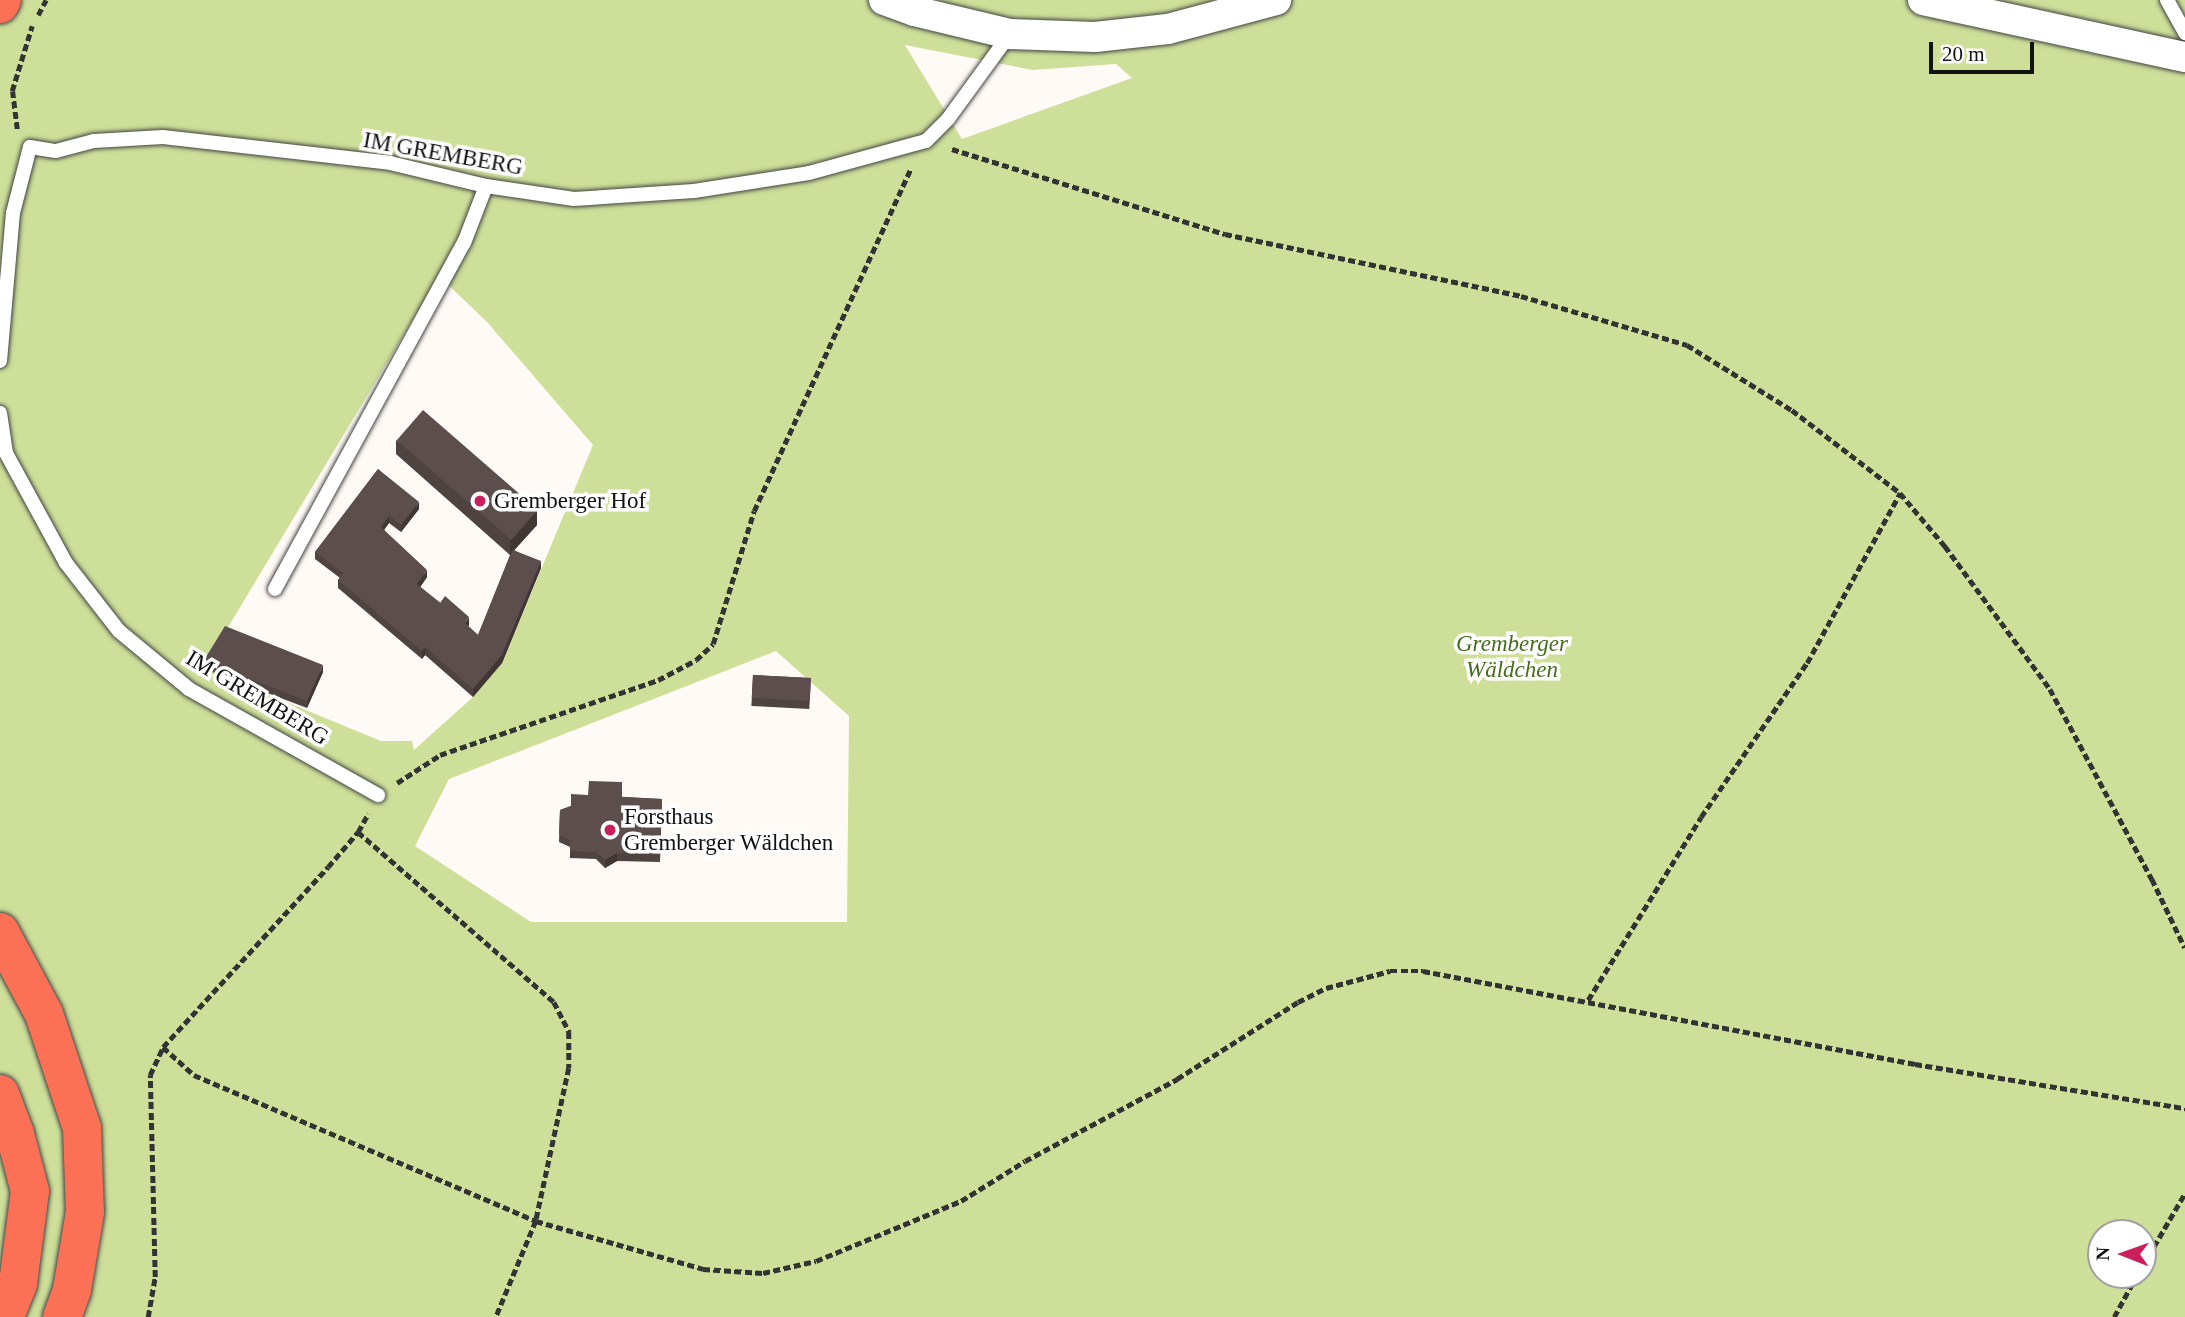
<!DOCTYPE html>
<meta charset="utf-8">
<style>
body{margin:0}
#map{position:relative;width:2185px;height:1317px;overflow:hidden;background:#fffaf5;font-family:"Times New Roman",serif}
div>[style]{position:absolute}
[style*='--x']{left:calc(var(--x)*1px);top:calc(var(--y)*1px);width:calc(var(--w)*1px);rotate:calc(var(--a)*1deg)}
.forest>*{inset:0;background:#cedf99}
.path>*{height:4.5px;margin-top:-2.25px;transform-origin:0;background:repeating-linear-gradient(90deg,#333 0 7px,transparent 0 10.5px)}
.roads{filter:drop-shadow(0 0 2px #444) drop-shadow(0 0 2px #444)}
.service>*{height:14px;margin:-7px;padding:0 7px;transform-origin:7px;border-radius:7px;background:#fff}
.minor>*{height:30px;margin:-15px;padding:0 15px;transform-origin:15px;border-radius:15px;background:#fff}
.motorway>*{height:38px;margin:-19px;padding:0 19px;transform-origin:19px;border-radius:19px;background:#fc7056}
.wall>*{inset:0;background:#4e4341;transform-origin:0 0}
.shaded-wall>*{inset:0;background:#403735}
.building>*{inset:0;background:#5b4e4c;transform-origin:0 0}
.dots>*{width:19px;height:19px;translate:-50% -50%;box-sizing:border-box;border:4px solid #fff;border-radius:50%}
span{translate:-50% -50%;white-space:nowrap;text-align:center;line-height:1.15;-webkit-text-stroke:7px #fff;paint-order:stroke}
.street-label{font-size:23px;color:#111}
.poi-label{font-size:23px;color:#111}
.left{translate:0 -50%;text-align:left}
.park-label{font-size:23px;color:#466e1c;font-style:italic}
.north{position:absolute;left:2087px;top:1219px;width:70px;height:70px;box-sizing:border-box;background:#fff;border:2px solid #a0a0a0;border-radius:50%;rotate:271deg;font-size:19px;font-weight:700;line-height:28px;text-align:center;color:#111}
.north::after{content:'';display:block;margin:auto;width:24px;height:32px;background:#cb1f5b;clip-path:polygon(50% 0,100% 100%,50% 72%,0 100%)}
.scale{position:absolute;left:1929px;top:42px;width:105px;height:32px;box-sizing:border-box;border:4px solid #111;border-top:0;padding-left:9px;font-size:21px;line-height:24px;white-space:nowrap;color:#111;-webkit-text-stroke:5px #fff;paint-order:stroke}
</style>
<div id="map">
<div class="forest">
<div style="clip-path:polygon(evenodd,0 0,2185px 0,2185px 1317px,0 1317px,0 0,905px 45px,1033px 70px,1116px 64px,1132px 78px,962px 139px,905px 45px,0 0,439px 276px,487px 322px,593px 445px,502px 663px,473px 697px,414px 750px,412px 741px,381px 741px,213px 672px,206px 664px,439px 276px,0 0,776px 651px,849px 716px,847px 922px,531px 922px,415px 846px,449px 779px,776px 651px,0 0,2101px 1233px,2143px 1233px,2143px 1275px,2101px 1275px,2101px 1233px)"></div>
</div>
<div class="path">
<div style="--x:38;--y:15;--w:17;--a:-62"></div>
<div style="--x:17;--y:129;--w:38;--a:-97"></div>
<div style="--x:12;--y:91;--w:68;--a:-72.9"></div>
<div style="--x:952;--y:149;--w:286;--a:17.3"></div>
<div style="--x:1225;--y:234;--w:302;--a:11.8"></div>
<div style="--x:1521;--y:296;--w:173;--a:16.4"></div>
<div style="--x:1687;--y:345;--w:123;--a:31.8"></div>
<div style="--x:1792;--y:410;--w:136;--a:37.5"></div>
<div style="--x:1900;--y:493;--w:70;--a:49.7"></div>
<div style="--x:1945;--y:546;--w:177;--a:53.7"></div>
<div style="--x:2050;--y:689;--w:216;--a:61.8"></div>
<div style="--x:2152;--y:879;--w:76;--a:64.4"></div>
<div style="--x:397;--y:783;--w:51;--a:-33.1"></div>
<div style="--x:440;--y:755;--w:231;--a:-19"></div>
<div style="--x:658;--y:680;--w:43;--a:-27.8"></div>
<div style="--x:696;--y:660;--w:23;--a:-43"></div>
<div style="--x:713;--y:644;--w:139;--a:-72.9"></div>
<div style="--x:754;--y:511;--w:375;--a:-65.4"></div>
<div style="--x:358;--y:832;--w:259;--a:40.9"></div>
<div style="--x:554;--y:1002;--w:34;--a:63"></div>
<div style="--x:569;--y:1032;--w:36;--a:90"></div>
<div style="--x:569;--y:1068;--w:157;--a:102.2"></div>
<div style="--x:536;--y:1221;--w:104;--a:112.6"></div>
<div style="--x:1588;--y:1000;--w:215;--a:-58.3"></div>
<div style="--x:1701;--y:817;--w:187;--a:-55.5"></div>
<div style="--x:1807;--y:663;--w:194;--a:-61.3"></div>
<div style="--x:163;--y:1047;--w:42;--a:42.1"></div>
<div style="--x:194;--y:1075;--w:372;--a:23.1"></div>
<div style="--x:536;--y:1221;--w:174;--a:16"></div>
<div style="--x:703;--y:1269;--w:60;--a:3.8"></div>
<div style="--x:763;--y:1273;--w:54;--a:-12.8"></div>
<div style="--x:816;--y:1261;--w:157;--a:-22.5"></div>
<div style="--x:961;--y:1201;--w:75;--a:-32"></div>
<div style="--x:1025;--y:1161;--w:173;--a:-28.3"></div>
<div style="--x:1177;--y:1079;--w:143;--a:-32.5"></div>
<div style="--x:1298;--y:1002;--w:31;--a:-27"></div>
<div style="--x:1326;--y:988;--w:66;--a:-14.9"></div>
<div style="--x:1390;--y:971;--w:33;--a:0"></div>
<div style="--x:1423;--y:971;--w:501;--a:10.7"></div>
<div style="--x:1915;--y:1064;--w:274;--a:9.3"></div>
<div style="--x:2143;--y:1265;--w:83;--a:-59.7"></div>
<div style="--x:148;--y:1317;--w:41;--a:-80.1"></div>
<div style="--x:155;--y:1277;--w:202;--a:-91.4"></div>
<div style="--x:150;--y:1075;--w:31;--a:-65"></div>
<div style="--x:163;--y:1047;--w:244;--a:-47.5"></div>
<div style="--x:328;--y:867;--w:46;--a:-49.4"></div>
<div style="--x:358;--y:832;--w:21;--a:-61"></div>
<div style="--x:2114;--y:1317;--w:48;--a:-61.3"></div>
</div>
<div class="roads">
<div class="service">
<div style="--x:2167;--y:0;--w:38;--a:61"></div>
<div style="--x:0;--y:361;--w:149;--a:-85"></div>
<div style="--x:13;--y:213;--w:68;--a:-75.6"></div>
<div style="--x:30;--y:147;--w:26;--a:9"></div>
<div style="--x:56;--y:151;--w:39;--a:-15"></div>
<div style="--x:94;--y:141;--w:69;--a:-3.3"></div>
<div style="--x:163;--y:137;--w:228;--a:6.5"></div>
<div style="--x:390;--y:163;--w:99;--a:13.5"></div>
<div style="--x:486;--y:186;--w:89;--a:8.4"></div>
<div style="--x:574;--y:199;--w:120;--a:-3.8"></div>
<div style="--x:694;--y:191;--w:116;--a:-8.9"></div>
<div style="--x:809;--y:173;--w:121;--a:-15.3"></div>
<div style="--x:926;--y:141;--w:31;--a:-45"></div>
<div style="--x:948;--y:119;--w:105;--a:-53.9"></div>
<div style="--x:0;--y:413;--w:40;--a:81.5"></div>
<div style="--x:6;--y:453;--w:125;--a:61.4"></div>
<div style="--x:66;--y:563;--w:86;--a:52.1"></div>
<div style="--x:119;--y:631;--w:91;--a:39.6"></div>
<div style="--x:189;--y:689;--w:217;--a:29.3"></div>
<div style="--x:275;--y:589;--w:394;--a:-61.4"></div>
<div style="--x:464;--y:243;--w:61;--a:-68.9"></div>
</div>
<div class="minor">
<div style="--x:884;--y:0;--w:32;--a:20"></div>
<div style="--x:914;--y:11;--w:99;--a:13.5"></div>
<div style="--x:1010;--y:34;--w:85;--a:2"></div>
<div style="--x:1095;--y:37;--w:73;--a:-6.3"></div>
<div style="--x:1168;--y:29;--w:112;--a:-15"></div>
<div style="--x:1923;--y:0;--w:268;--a:12.3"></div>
</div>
<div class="motorway">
<div style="--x:0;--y:4;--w:4;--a:-63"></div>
<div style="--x:0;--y:932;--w:93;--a:61.8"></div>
<div style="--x:44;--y:1014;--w:120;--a:71.6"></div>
<div style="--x:82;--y:1128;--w:84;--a:88"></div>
<div style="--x:85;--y:1212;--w:79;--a:99.5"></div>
<div style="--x:72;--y:1290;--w:29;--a:110"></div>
<div style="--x:0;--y:1094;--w:43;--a:69.4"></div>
<div style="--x:15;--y:1134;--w:59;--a:75.3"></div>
<div style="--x:30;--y:1191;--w:94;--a:97.4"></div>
<div style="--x:18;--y:1284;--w:35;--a:112"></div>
</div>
</div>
<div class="wall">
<div style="clip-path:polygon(396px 440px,537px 525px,514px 550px,541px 568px,502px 663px,473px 697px,425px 655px,422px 659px,338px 588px,338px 580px,340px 578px,315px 559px,315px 552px,378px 469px,419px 509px,401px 532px,389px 523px,384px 530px,427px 577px,420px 587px,469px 625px,468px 626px,478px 635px,510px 555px,396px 454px)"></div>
<div style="clip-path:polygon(206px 657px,323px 672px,307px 708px,212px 672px,206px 664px)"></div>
<div style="left:753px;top:675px;width:58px;height:31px;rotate:3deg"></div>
<div style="clip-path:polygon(588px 795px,662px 799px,660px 862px,617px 861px,605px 868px,596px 859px,570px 858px,570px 847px,559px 842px,560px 810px,571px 806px)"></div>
</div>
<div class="shaded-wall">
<div style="clip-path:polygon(419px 502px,419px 509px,401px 532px,401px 525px)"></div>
<div style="clip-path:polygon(537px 510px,537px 525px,510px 555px,510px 540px)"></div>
<div style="clip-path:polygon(389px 516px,389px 523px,381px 534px,381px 527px)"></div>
<div style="clip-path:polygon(541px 561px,541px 568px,502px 663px,473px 697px,473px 689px)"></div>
<div style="clip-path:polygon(427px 570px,427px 577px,417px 592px,417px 584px)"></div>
<div style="clip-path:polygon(469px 617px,469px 625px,465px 631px,465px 623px)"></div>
<div style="clip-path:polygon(425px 647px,425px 655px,422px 659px,422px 651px)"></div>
<div style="clip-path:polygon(323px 665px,323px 672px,307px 708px,307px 701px)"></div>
<div style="clip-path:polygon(617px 853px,617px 861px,605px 868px,605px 860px)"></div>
</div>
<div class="building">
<div style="left:423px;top:410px;width:152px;height:40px;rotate:41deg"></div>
<div style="clip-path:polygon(378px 469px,419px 502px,401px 525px,389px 516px,381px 527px,427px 570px,417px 584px,440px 603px,445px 596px,469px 617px,465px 623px,478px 635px,513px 550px,541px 561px,502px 655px,473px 689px,425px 647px,422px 651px,338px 580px,343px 573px,315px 552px)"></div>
<div style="clip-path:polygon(225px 626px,323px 665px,307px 701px,212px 664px,206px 657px)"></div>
<div style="left:753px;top:675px;width:58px;height:23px;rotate:3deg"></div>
<div style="clip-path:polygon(589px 781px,622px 782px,622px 797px,662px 799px,660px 855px,617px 853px,605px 860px,596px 852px,570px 851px,570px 840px,559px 835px,560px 810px,571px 806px,571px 794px,588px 795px)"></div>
</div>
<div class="dots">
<div style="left:480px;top:501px;background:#cb1f5b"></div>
<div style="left:610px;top:830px;background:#cb1f5b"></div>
</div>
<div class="street-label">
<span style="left:443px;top:154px;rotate:10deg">IM GREMBERG</span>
<span style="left:257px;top:698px;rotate:31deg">IM GREMBERG</span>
</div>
<div class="poi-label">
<span class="left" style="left:494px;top:501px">Gremberger Hof</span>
<span class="left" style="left:624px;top:830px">Forsthaus<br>Gremberger Wäldchen</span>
</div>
<div class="park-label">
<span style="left:1512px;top:657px">Gremberger<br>Wäldchen</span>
</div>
<div class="north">N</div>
<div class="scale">20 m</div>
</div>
